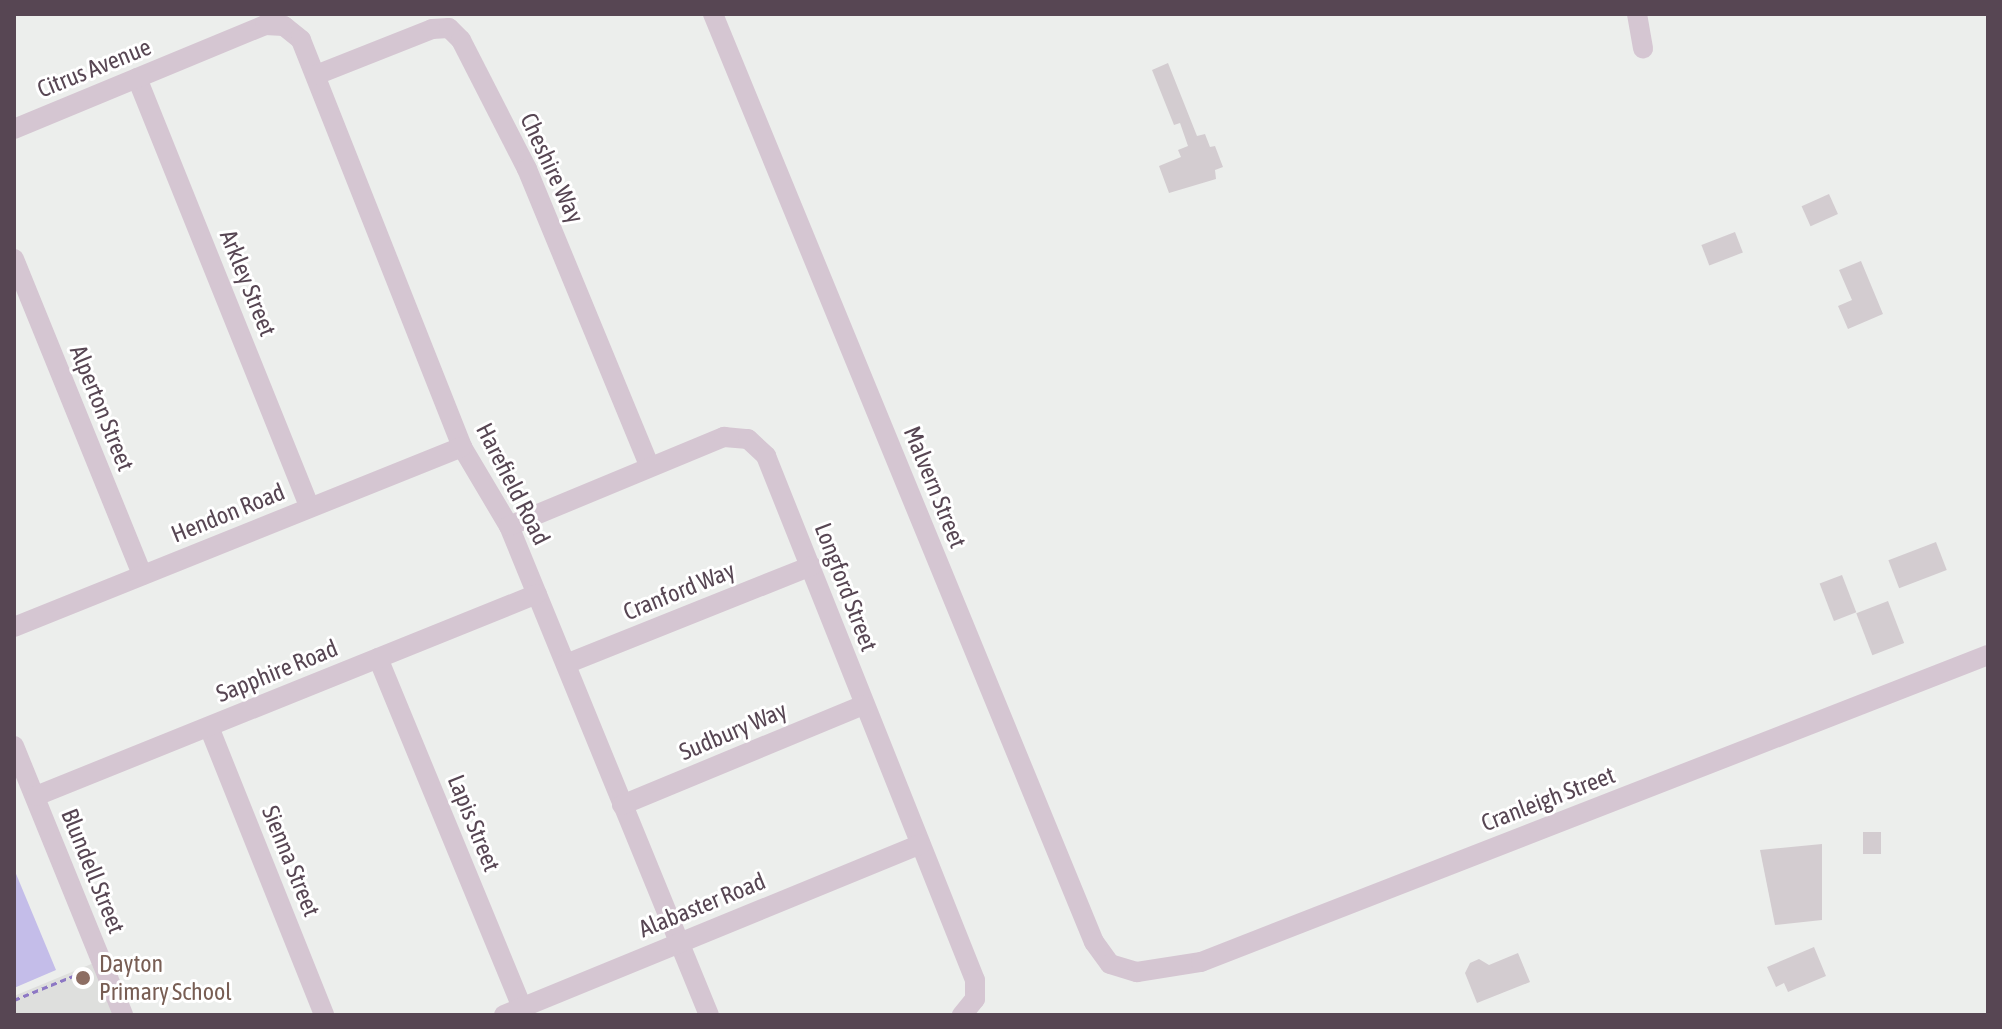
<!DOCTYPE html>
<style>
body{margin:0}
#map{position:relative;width:2002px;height:1029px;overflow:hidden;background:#eceeec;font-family:"Asap Condensed",sans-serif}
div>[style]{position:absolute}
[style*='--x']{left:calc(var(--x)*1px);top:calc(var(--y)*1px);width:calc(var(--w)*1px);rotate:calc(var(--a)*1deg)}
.education>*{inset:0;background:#dedfdd}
.green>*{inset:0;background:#c4bde9}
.building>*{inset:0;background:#d3ccd0;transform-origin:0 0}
.path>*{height:3px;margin-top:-1.5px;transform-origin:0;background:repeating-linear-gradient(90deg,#8d78c4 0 6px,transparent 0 10px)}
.minor>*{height:20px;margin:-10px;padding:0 10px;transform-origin:10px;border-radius:10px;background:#d5c6d2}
.dots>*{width:22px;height:22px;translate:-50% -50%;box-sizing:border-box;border:4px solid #fff;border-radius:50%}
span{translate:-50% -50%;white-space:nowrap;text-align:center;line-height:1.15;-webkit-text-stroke:6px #fff;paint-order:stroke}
.street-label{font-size:24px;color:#574653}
.education-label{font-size:24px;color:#785e54}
.left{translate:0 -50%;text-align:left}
.frame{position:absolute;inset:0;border:16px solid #574653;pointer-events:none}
</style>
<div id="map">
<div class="education">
<div style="clip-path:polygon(101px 960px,124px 1015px,14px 1015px,14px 996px)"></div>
</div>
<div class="green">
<div style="clip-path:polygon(14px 869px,56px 970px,14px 988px)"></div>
</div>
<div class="building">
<div style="clip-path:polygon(1168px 63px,1197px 136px,1205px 134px,1210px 147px,1215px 146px,1223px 167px,1215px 170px,1216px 179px,1169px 193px,1159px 166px,1181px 157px,1178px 150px,1188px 146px,1180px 123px,1174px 125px,1152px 70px)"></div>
<div style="left:1829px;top:194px;width:22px;height:30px;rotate:66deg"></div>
<div style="left:1735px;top:232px;width:22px;height:36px;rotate:69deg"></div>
<div style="clip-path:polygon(1861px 261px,1883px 314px,1848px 329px,1838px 306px,1852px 300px,1839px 270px)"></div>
<div style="left:1936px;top:542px;width:30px;height:51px;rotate:69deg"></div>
<div style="left:1842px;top:575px;width:40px;height:24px;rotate:69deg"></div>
<div style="left:1888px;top:601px;width:45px;height:34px;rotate:69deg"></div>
<div style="left:1863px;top:832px;width:18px;height:22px"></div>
<div style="clip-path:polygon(1822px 844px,1822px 920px,1775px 925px,1760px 850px)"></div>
<div style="clip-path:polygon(1814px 947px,1826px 976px,1788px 992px,1784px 983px,1776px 987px,1767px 967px)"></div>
<div style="clip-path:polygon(1518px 953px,1530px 982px,1477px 1003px,1465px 973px,1470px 963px,1479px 959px,1489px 965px)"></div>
</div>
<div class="path">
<div style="--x:14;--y:1000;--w:80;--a:-22.1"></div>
</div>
<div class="minor">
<div style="--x:713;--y:14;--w:1003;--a:67.68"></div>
<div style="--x:1094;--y:942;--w:27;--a:54"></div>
<div style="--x:1110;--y:964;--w:28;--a:17"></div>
<div style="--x:1137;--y:972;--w:65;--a:-8.9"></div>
<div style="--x:1201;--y:962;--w:845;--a:-21.31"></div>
<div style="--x:1637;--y:14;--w:35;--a:80"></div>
<div style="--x:284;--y:26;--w:22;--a:39"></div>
<div style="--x:301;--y:40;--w:438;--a:68.4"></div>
<div style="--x:462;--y:447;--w:92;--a:59.3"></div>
<div style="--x:509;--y:526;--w:528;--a:67.76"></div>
<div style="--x:316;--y:75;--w:125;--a:-21.6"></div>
<div style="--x:432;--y:29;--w:17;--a:-3"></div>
<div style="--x:449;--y:28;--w:17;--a:45"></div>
<div style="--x:461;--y:40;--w:145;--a:62.9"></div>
<div style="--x:527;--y:169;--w:322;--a:67.6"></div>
<div style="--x:137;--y:78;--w:463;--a:68.1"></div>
<div style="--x:14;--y:129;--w:272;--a:-22.5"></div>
<div style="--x:265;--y:25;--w:19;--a:3"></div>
<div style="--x:14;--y:259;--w:341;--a:67.9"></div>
<div style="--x:509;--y:526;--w:233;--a:-22.5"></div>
<div style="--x:724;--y:437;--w:24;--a:5"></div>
<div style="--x:748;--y:439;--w:25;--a:43"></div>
<div style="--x:766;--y:456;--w:564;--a:68.26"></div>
<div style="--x:975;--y:980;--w:19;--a:90"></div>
<div style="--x:975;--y:999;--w:21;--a:129"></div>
<div style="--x:14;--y:627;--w:483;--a:-21.9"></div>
<div style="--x:378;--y:658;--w:378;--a:67.6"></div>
<div style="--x:566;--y:664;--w:264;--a:-21.8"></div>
<div style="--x:209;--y:727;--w:310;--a:68.2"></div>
<div style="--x:14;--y:746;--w:290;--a:67.9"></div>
<div style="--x:36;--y:796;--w:540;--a:-21.96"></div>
<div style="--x:622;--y:805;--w:261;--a:-22.5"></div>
<div style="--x:504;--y:1015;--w:450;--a:-22.3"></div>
</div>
<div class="dots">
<div style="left:83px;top:978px;background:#8d6e63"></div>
</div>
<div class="street-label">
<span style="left:94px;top:68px;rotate:-22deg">Citrus Avenue</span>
<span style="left:552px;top:168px;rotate:65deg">Cheshire Way</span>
<span style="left:248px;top:283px;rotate:68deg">Arkley Street</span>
<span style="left:102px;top:408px;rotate:68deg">Alperton Street</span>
<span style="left:513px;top:484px;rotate:63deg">Harefield Road</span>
<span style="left:935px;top:487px;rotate:68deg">Malvern Street</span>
<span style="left:228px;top:513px;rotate:-22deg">Hendon Road</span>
<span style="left:846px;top:587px;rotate:69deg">Longford Street</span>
<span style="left:679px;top:591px;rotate:-22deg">Cranford Way</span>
<span style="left:277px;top:671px;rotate:-22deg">Sapphire Road</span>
<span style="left:733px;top:731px;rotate:-23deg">Sudbury Way</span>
<span style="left:1548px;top:799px;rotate:-21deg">Cranleigh Street</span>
<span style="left:474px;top:823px;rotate:68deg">Lapis Street</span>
<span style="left:291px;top:861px;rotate:68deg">Sienna Street</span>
<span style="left:93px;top:871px;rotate:68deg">Blundell Street</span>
<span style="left:702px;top:905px;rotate:-22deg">Alabaster Road</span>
</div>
<div class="education-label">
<span class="left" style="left:99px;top:978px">Dayton<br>Primary School</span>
</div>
<div class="frame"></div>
</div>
